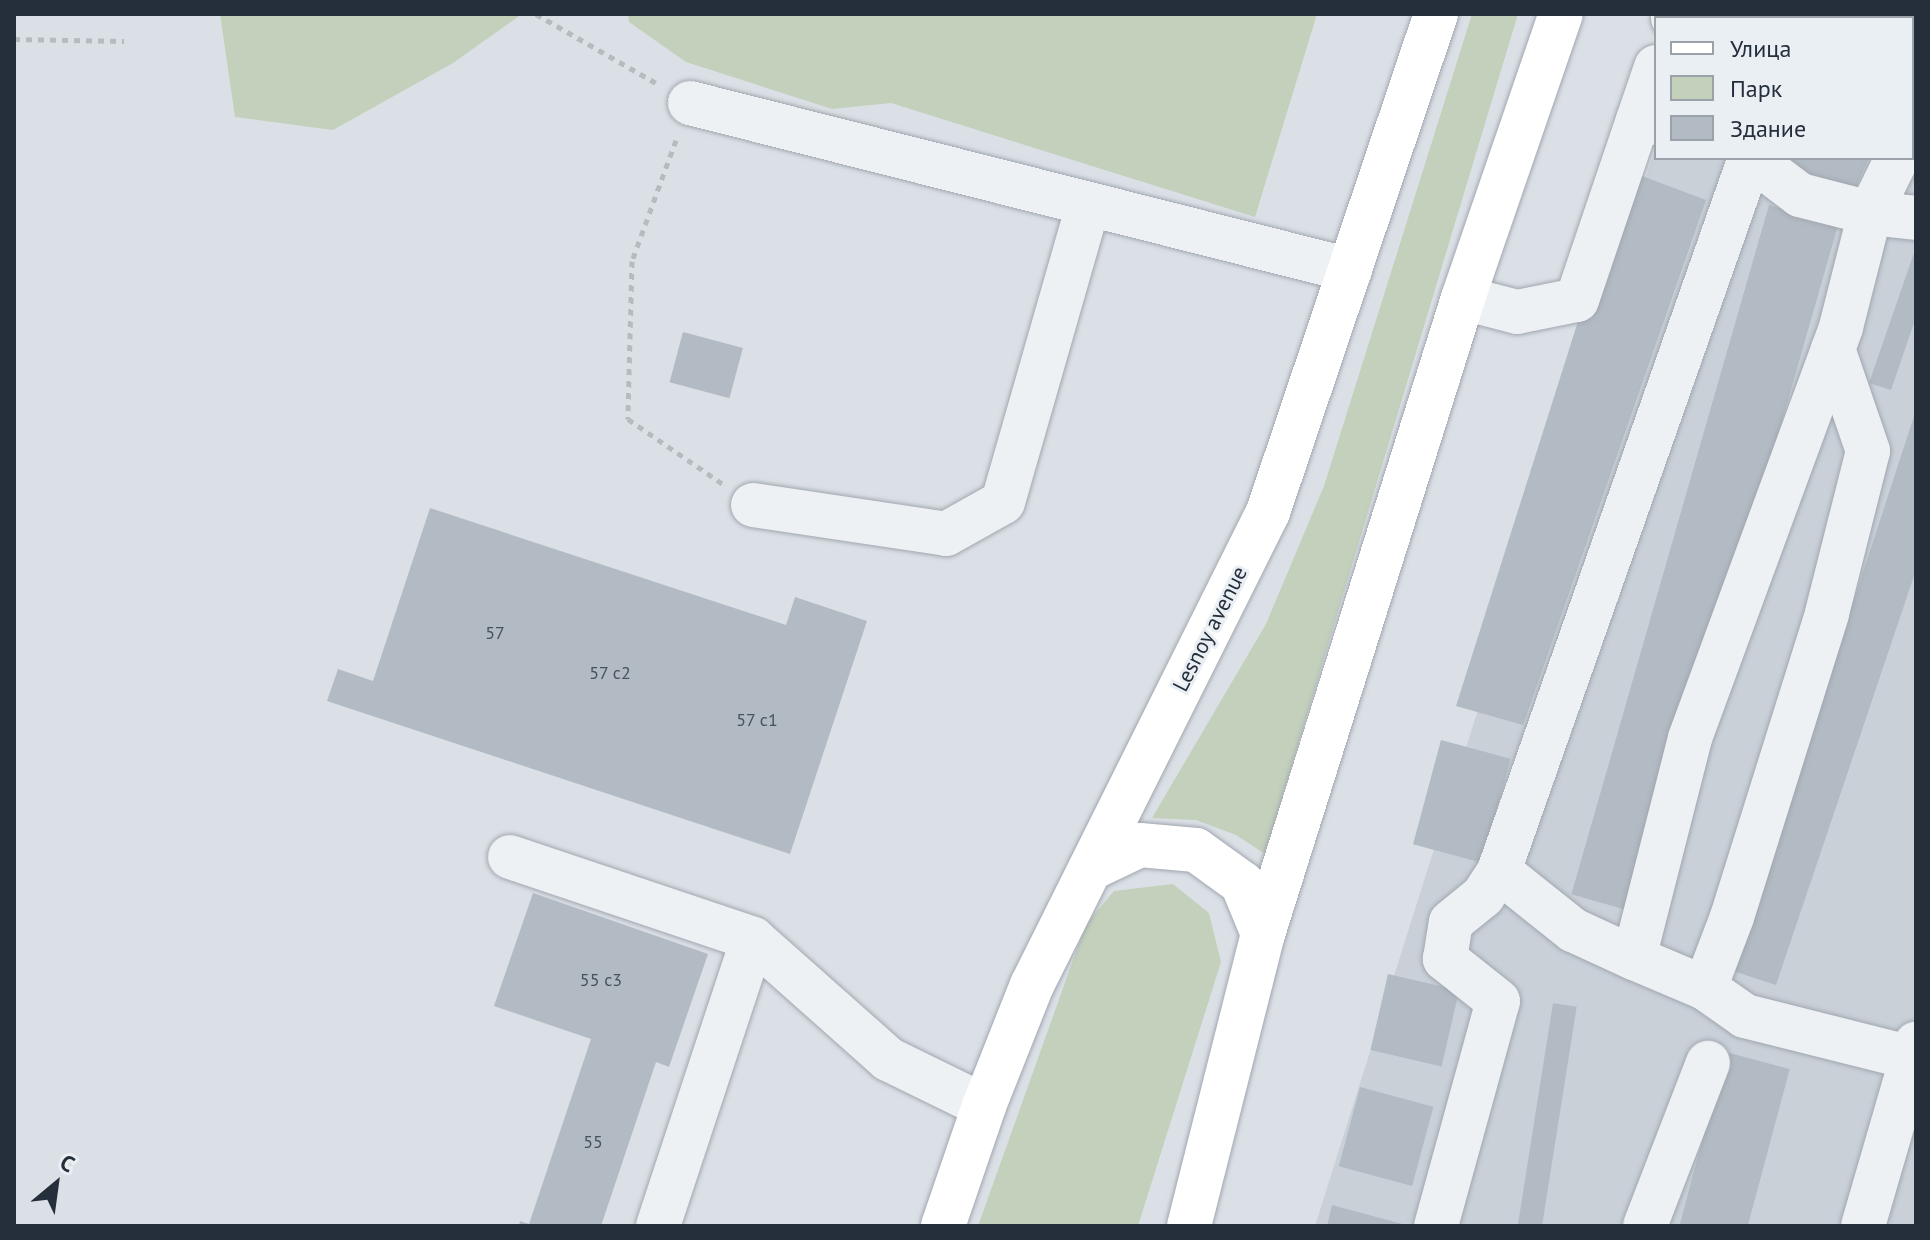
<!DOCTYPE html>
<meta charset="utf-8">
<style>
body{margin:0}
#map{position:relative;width:1930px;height:1240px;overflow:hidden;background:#dbe0e6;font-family:"PT Sans",sans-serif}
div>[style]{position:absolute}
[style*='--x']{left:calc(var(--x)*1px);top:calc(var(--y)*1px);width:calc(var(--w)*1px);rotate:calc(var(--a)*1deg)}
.built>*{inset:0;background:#c9d0d8}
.green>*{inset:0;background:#c3d0bc}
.building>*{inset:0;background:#b2bac3;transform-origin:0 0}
.path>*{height:5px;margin-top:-2.5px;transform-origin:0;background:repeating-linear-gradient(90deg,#b6bbc0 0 6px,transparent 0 12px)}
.roads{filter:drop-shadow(0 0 2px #a1a7b0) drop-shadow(0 0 2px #a1a7b0)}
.minor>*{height:44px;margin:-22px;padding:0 22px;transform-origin:22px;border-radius:22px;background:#eef1f4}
.major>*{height:44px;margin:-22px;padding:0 22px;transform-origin:22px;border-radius:22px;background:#fff}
span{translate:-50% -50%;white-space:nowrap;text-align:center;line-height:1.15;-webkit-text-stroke:6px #eaeff4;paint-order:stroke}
.number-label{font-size:18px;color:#48525e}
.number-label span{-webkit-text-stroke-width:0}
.street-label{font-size:22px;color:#252f3c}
.frame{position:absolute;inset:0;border:16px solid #252f3c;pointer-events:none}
.legend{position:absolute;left:1654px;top:16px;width:260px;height:144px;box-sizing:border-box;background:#eaeff4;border:2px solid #9ba2aa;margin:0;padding:10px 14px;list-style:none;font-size:24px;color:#252f3c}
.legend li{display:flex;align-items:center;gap:16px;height:40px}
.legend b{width:40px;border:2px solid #9ba2aa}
.north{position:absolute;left:16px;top:1144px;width:80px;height:80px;-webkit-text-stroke:6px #eaeff4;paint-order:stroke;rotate:29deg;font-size:22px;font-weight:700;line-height:32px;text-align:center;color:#252f3c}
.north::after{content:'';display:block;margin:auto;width:28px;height:36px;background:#252f3c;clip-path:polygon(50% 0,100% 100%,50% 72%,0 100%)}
</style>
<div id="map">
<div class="built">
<div style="clip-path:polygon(1698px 14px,1916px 14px,1916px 1226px,1315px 1226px,1656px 146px,1656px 158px,1912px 158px,1912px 18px,1696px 18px)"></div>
</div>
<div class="green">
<div style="clip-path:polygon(220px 14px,522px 14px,453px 63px,333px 130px,235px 117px)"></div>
<div style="clip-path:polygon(628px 14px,1317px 14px,1255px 217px,891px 103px,832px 109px,686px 62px,629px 22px)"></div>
<div style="clip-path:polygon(1472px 14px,1518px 14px,1265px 854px,1236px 835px,1196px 820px,1152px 818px,1266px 624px,1324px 486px)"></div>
<div style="clip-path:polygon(1173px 884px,1209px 913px,1221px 962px,1138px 1226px,978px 1226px,1086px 924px,1114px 891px)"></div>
</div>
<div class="building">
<div style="clip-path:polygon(1847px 14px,1916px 14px,1916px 52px,1912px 61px,1912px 18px,1845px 18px)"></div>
<div style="clip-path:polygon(1789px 158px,1869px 158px,1853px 193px,1786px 168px)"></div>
<div style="clip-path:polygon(1626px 170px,1706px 200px,1523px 725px,1456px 706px)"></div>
<div style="left:1769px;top:205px;width:72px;height:717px;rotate:16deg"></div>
<div style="clip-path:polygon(1916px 247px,1916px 317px,1891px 390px,1869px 383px)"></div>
<div style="left:683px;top:332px;width:62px;height:52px;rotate:15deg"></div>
<div style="clip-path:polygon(1916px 410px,1916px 570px,1776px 985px,1733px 971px)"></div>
<div style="clip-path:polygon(430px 508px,786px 625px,795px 597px,867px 621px,790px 854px,327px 701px,338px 669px,373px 681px)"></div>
<div style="left:1441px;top:740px;width:72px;height:108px;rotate:15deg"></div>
<div style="clip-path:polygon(533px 893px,708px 954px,669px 1067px,656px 1062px,601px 1226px,519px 1226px,520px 1221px,529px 1224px,591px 1039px,494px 1006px)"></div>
<div style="left:1388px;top:974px;width:73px;height:78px;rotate:13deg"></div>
<div style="left:1553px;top:1003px;width:24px;height:231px;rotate:9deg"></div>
<div style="left:1726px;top:1052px;width:66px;height:180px;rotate:15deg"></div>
<div style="left:1360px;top:1087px;width:76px;height:82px;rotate:15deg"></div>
<div style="clip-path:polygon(1332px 1205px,1406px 1225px,1406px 1226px,1327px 1226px)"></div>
</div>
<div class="path">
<div style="--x:536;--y:14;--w:138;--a:29.9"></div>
<div style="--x:14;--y:39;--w:110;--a:1"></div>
<div style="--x:676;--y:140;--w:129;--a:110"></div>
<div style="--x:632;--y:261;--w:158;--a:91.5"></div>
<div style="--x:628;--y:419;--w:115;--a:34.4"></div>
</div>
<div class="roads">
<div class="minor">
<div style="--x:1717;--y:14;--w:14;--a:17"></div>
<div style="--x:1673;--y:18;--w:4;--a:-76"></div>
<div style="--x:690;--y:103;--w:681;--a:14.2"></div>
<div style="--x:1638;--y:120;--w:56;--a:-71.2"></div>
<div style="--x:1912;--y:130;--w:5;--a:-37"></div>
<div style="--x:1897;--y:158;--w:61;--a:116.1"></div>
<div style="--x:1870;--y:213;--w:46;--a:6.2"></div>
<div style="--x:1463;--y:298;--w:56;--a:14.5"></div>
<div style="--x:1517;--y:312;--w:61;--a:-11.3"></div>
<div style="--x:1577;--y:300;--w:190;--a:-71.3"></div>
<div style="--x:1638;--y:120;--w:18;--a:9"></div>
<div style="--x:753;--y:505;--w:195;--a:8.5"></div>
<div style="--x:946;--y:534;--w:65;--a:-29.3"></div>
<div style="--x:1003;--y:502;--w:308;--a:-74"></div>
<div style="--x:510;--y:857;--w:256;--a:18.6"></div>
<div style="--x:753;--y:939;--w:181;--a:41.6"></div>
<div style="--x:888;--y:1059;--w:107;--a:26.1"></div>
<div style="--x:1499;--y:871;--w:95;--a:38.6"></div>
<div style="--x:1573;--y:930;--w:67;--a:24.7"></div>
<div style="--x:1634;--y:958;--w:227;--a:-75.7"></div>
<div style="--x:1690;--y:738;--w:438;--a:-69.8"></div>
<div style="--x:1841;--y:327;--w:118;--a:-75.7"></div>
<div style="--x:1870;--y:213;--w:72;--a:-165.6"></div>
<div style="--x:1800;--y:195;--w:61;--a:-142.9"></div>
<div style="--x:1634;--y:958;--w:77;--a:22.9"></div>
<div style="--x:1705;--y:988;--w:76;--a:-69.2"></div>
<div style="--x:1732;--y:917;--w:318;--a:-72.6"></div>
<div style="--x:1827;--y:613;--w:167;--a:-75.8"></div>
<div style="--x:1868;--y:451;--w:108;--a:-108.9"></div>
<div style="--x:1705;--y:988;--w:49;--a:35"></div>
<div style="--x:1745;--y:1016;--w:172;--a:14.1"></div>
<div style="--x:658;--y:1226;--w:302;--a:-71.7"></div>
<div style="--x:1436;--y:1226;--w:233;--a:-74.6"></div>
<div style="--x:1498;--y:1001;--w:68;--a:-141.6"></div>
<div style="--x:1445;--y:959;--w:37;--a:-81"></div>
<div style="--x:1451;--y:922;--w:41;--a:-39.1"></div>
<div style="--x:1483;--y:896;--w:30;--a:-57"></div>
<div style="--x:1499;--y:871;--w:756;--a:-70.61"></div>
<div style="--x:1645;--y:1226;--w:175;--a:-68.9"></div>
<div style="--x:1863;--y:1226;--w:190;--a:-73.8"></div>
</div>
<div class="major">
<div style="--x:1090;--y:869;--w:55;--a:-25.6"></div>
<div style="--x:1140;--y:845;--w:56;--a:5.1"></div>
<div style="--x:1196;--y:850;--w:57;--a:35.7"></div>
<div style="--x:1242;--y:883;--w:55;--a:67.6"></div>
<div style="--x:943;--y:1226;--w:127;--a:-71.1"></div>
<div style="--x:984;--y:1106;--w:130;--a:-68.4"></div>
<div style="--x:1032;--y:985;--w:529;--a:-63.48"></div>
<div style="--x:1268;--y:512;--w:526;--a:-71.36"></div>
<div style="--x:1189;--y:1226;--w:301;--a:-75.8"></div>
<div style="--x:1263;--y:934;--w:667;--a:-72.54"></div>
<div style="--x:1463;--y:298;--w:300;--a:-71"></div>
</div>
</div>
<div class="number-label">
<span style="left:495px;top:633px">57</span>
<span style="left:610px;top:673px">57 с2</span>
<span style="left:757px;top:720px">57 с1</span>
<span style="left:601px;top:980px">55 с3</span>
<span style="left:593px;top:1142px">55</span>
</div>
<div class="street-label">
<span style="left:1210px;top:629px;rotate:-63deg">Lesnoy avenue</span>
</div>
<div class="frame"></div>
<ul class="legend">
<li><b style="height:10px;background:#fff"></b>Улица</li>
<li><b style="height:22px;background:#c3d0bc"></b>Парк</li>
<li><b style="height:22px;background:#b2bac3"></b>Здание</li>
</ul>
<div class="north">С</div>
</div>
